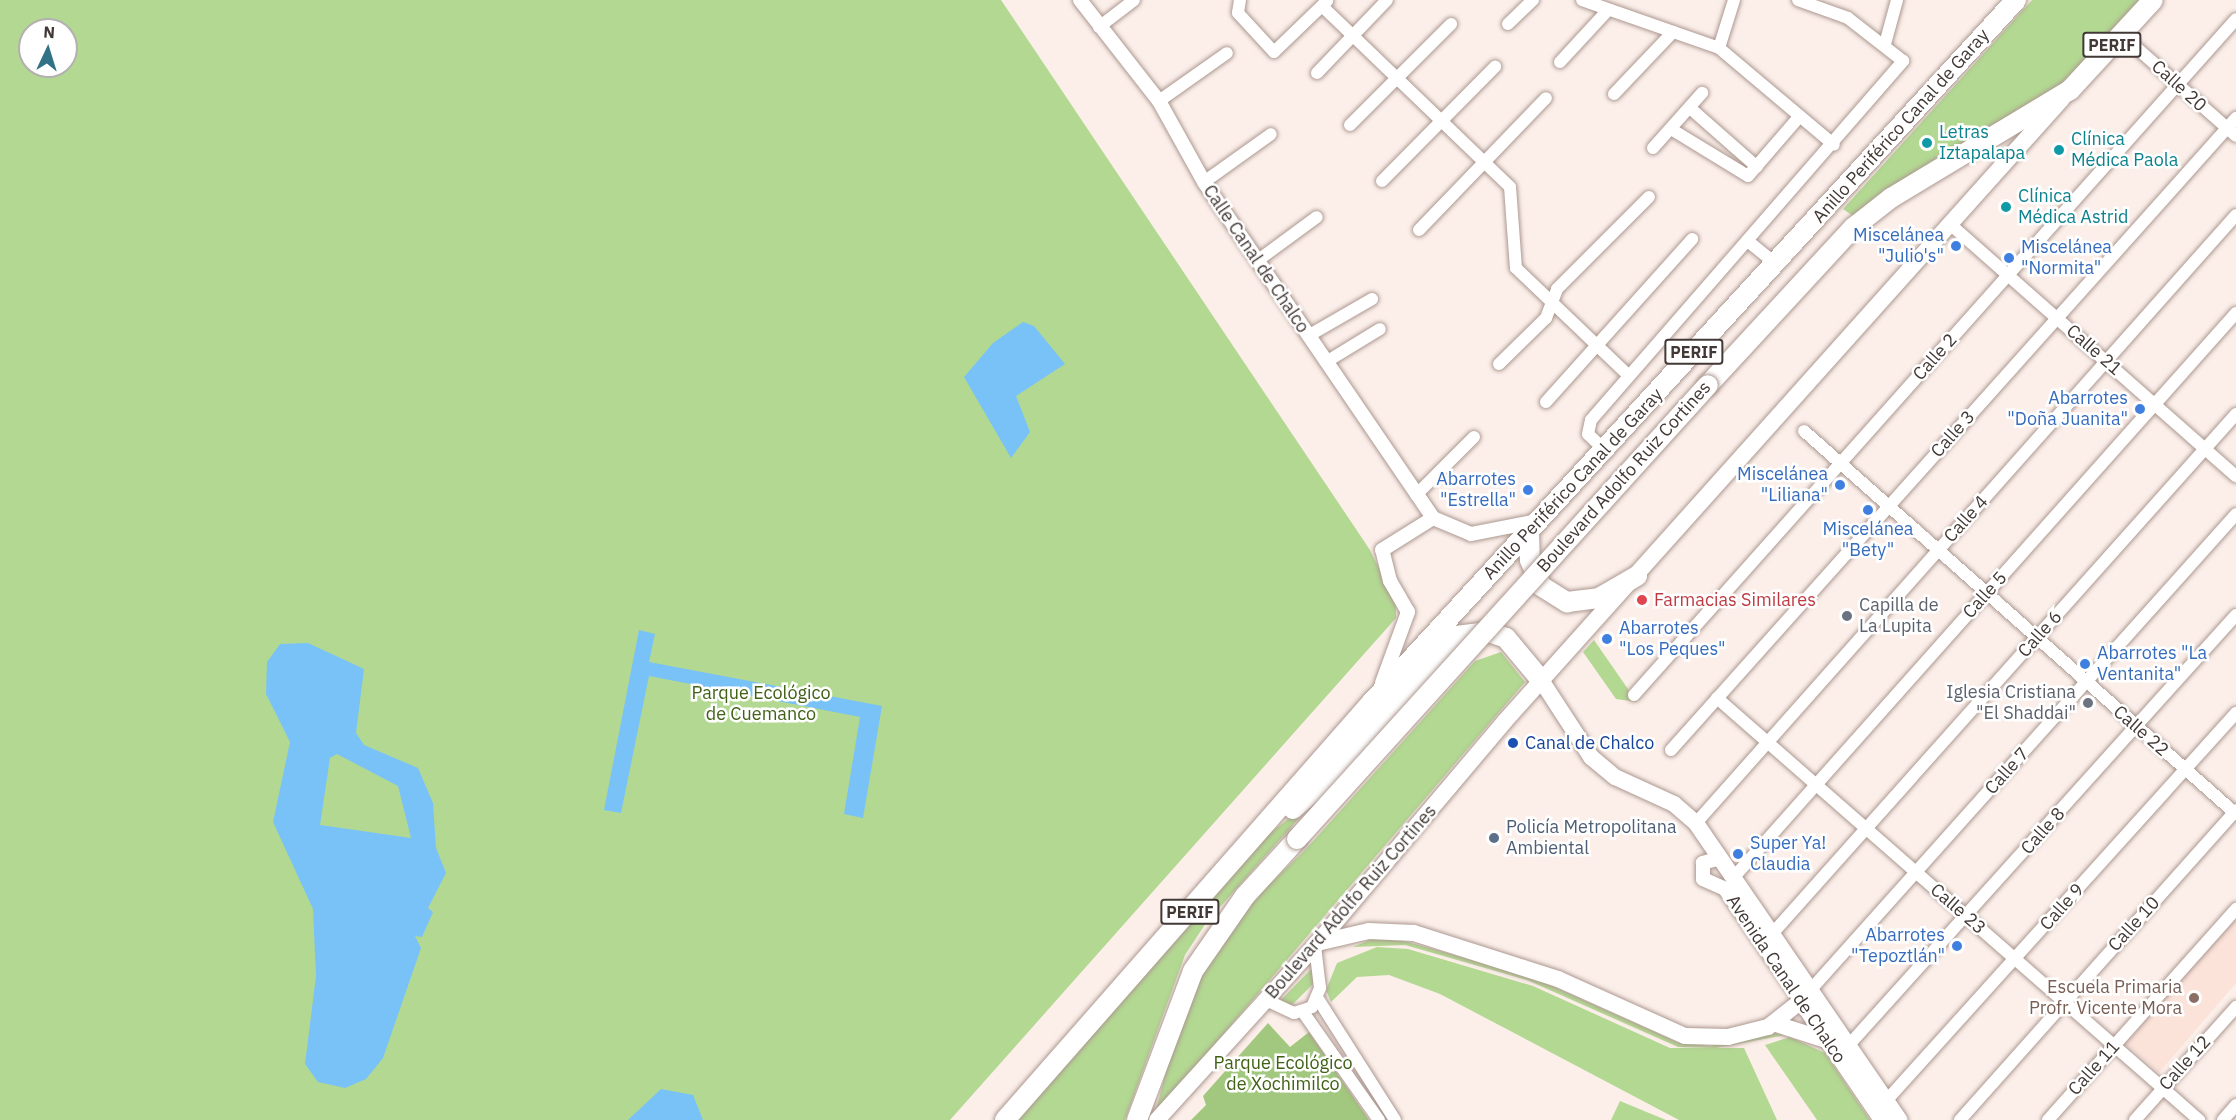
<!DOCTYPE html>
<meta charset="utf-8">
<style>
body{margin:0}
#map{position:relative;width:2236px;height:1120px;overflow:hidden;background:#fcefea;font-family:"IBM Plex Sans",sans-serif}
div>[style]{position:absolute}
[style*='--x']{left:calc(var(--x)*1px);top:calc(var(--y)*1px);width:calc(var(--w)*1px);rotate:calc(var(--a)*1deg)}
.built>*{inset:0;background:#fbe3da}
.green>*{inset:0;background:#b3d892}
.forest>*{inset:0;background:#a2c87f}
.water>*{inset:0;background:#78c2f8}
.roads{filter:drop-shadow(0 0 2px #ac9890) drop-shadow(0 0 2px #ac9890)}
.minor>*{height:12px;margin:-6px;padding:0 6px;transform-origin:6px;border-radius:6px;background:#fff}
.tertiary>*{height:14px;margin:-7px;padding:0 7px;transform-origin:7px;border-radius:7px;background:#fff}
.secondary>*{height:16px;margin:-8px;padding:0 8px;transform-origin:8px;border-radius:8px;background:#fff}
.trunk>*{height:20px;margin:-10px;padding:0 10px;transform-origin:10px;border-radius:10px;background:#fff}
.bridges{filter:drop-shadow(0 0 2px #ac9890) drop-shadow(0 0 2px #ac9890)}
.trunk-bridge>*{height:20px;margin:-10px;padding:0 10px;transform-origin:10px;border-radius:10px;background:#fff}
.dots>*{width:16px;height:16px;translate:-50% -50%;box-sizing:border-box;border:3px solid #fff;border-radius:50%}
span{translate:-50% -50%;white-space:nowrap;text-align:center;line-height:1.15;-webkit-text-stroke:5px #fff;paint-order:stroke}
.shield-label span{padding:2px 4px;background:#fff;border:2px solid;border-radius:4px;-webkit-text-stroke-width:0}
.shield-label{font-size:16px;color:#423936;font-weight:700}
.street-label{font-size:18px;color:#423936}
.culture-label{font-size:18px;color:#0d838f}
.left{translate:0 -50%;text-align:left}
.shop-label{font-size:18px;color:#366cbe}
.right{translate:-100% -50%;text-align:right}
.health-label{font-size:18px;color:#be3a42}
.worship-label{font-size:18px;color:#5b616d}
.park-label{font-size:18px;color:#406116}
.transit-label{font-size:18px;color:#164399}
.service-label{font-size:18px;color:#4e5e75}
.education-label{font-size:18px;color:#785e54}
.north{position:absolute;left:18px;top:18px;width:60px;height:60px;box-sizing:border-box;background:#fff;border:2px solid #b3b0af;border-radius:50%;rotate:4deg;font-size:16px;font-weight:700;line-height:24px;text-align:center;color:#423936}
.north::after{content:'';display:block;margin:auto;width:21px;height:27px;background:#317286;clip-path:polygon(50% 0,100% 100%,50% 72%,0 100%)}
</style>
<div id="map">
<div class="built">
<div style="clip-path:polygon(2236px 918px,2236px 983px,2159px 1073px,2125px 1043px)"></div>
</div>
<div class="green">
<div style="clip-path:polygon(evenodd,0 0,1001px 0,1370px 550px,1396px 603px,1396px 618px,950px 1120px,0 1120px,0 0,30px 30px,66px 30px,66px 66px,30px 66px,30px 30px)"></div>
<div style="clip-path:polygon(2032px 0,2153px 0,2070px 97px,1884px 190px,1853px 216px,1843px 209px)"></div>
<div style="clip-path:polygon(1594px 640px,1637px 702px,1616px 699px,1583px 652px)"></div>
<div style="clip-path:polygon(1501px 652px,1525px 682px,1155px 1114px,1177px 1029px,1208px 956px,1248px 905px,1306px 849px,1475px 661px)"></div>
<div style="clip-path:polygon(1323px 791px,1206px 923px,1185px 955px,1125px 1120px,1014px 1120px,1269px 834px)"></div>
<div style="clip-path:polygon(1372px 939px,1401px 940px,1532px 977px,1677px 1042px,1710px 1046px,1776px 1033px,1785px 1035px,1716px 1048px,1678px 1047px,1527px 980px,1405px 945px,1353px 947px)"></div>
<div style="clip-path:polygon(1377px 947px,1408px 949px,1533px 986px,1670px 1048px,1744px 1048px,1777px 1120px,1679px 1120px,1440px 994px,1389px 975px,1357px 977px,1331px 1002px,1326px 990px,1337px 963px)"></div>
<div style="clip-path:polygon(1315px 965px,1315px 982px,1289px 1008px,1279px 1002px)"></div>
<div style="clip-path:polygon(1790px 1037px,1825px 1053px,1870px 1120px,1817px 1120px,1765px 1045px)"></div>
<div style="clip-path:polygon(1620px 1101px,1666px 1120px,1611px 1120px)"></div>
</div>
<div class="forest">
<div style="clip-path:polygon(1268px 1023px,1290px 1047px,1309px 1032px,1369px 1120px,1191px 1120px,1206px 1105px,1203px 1096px)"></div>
</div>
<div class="water">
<div style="clip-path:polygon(1023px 322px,1034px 326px,1065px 364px,1016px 396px,1030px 432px,1011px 458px,964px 377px,993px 343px)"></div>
<div style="clip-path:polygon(639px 630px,655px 634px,649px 662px,882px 706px,863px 818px,844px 814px,860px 717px,649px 676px,621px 813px,604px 810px)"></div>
<div style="clip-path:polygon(evenodd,308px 643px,364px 669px,356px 733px,364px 745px,418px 768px,433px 803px,436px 848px,446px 873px,428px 908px,433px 912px,422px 937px,415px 936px,421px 948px,383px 1058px,366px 1079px,345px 1088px,318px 1082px,305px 1064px,316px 976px,313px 909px,273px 822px,290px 742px,266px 694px,267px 662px,280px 644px,308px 643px,337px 754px,398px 786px,411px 838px,320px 825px,330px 758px,337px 754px)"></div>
<div style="clip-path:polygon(661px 1089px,693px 1095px,703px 1120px,628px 1120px)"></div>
</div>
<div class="roads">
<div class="minor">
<div style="--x:1240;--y:0;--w:13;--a:99"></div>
<div style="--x:1238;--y:13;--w:53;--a:47.3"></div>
<div style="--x:1274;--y:52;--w:74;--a:-43.9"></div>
<div style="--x:1582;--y:0;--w:145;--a:19.3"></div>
<div style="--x:1719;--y:48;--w:150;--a:40.1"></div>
<div style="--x:1322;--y:6;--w:261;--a:43.9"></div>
<div style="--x:1510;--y:187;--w:81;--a:85.8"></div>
<div style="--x:1516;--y:268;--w:156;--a:43.7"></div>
<div style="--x:1508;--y:24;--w:35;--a:-44"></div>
<div style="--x:1099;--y:27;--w:44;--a:-37.6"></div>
<div style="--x:2122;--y:35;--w:152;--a:41.5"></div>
<div style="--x:1885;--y:44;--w:46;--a:-74.7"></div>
<div style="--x:1719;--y:48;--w:50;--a:-72.6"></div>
<div style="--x:1560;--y:62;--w:71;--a:-47.3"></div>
<div style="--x:1317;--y:73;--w:101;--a:-46.2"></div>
<div style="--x:1614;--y:94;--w:86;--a:-46.4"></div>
<div style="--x:1159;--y:101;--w:83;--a:-35.2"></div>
<div style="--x:1690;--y:108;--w:89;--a:41.4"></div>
<div style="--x:1350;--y:125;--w:143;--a:-45"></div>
<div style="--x:1671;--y:129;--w:90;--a:31.4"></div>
<div style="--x:1748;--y:176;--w:77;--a:-49.2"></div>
<div style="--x:1653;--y:148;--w:74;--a:-48.3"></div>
<div style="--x:1382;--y:181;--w:161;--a:-45.3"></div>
<div style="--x:1204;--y:182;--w:82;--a:-35.6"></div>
<div style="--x:1951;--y:225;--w:380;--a:41.4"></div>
<div style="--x:1419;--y:230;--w:183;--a:-46.1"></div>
<div style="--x:1749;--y:242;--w:33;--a:39"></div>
<div style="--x:1257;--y:261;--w:74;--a:-36.3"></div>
<div style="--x:1308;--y:336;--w:74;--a:-30"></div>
<div style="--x:1326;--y:362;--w:63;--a:-31.4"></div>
<div style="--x:1499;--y:364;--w:66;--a:-44.4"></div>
<div style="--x:1546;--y:318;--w:31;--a:-69"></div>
<div style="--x:1557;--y:289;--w:130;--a:-45"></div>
<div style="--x:1546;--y:402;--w:219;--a:-48.1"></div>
<div style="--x:1804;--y:431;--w:577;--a:41.56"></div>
<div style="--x:1605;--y:450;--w:23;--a:-137"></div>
<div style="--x:1588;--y:434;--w:14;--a:-78"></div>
<div style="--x:1591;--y:420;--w:476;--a:-49"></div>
<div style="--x:1903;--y:61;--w:70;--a:-142"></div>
<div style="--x:1848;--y:18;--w:53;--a:-160.2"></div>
<div style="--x:1416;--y:495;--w:82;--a:-45"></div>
<div style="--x:1634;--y:695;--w:905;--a:-48.31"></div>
<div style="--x:1717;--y:698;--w:641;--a:41.2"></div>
<div style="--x:1671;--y:750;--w:848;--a:-48.2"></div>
<div style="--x:1696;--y:823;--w:813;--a:-48.39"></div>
<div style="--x:1734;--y:877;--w:755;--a:-48.33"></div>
<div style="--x:1772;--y:934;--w:697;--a:-48.26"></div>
<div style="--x:1806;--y:995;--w:645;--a:-48.2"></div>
<div style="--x:1318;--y:999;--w:143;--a:57.5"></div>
<div style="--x:1266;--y:1000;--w:31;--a:25"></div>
<div style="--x:1294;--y:1013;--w:19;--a:-18"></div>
<div style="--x:1312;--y:1007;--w:21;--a:-67"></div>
<div style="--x:1320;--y:988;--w:42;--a:-96.8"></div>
<div style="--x:1303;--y:1012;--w:132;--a:54.9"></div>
<div style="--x:1848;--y:1046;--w:580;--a:-48.01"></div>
<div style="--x:1886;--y:1101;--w:523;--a:-47.95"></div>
<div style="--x:1960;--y:1120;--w:415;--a:-48.3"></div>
<div style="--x:2048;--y:1120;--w:283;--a:-48.3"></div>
<div style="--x:2135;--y:1120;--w:152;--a:-48.2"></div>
<div style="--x:2223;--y:1120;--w:20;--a:-49"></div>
</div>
<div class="tertiary">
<div style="--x:1080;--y:0;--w:128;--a:52"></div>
<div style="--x:1159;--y:101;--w:93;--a:60.9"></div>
<div style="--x:1204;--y:182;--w:407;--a:55.7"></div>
<div style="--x:1433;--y:518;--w:41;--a:22.8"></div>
<div style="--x:1471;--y:534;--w:68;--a:-11"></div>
<div style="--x:1382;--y:683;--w:76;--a:-69.9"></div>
<div style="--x:1408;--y:612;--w:36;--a:-120"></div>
<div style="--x:1390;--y:581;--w:32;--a:-104"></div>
<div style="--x:1382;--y:550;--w:60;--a:-32.1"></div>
<div style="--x:1720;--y:858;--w:18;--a:164"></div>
<div style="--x:1703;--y:863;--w:16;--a:90"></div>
<div style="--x:1703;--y:879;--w:24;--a:24"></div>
<div style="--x:1725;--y:889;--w:135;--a:55.8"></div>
</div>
<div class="secondary">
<div style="--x:1541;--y:680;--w:92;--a:57"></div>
<div style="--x:1591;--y:757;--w:31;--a:40"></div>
<div style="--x:1615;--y:777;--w:65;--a:24.6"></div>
<div style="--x:1674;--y:804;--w:29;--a:41"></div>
<div style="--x:1696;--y:823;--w:360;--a:55.6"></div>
<div style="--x:1317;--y:943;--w:53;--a:-13"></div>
<div style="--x:1369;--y:931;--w:45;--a:2.5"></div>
<div style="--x:1414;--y:933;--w:151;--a:17.7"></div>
<div style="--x:1558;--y:979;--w:139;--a:24.2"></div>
<div style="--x:1685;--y:1036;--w:43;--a:1.3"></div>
<div style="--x:1728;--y:1037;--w:41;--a:-14"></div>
<div style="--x:1768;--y:1027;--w:42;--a:-38.2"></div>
<div style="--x:1801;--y:1001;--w:144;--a:55.8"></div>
<div style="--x:1776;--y:1024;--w:52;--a:17.7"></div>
<div style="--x:1157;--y:1120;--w:235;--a:-47.8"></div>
<div style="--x:1315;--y:946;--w:294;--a:-49.8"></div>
<div style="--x:1505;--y:721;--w:835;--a:-48.16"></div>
</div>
<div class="trunk">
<div style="--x:1708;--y:385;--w:215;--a:-47.3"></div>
<div style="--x:1854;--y:227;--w:47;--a:-38.1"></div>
<div style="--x:1891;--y:198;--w:209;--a:-31.1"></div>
<div style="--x:2070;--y:90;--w:122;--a:-47.3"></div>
<div style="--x:1529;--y:533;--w:27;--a:88"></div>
<div style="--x:1530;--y:560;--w:28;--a:67"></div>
<div style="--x:1541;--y:586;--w:31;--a:32"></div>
<div style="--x:1567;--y:602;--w:32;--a:-7"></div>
<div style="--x:1599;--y:598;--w:44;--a:-30.1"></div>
<div style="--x:1293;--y:809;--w:58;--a:-40.8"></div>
<div style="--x:1337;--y:771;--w:180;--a:-48.6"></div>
<div style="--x:1456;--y:636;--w:33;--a:-7"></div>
<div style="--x:1489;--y:632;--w:18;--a:19"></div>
<div style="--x:1506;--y:638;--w:55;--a:50.2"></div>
<div style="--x:1005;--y:1120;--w:556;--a:-48.72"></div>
<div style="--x:1372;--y:702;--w:953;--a:-47.47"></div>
<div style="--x:1137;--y:1120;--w:159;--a:-69.4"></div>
<div style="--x:1193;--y:971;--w:91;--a:-55.3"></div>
<div style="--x:1245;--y:896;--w:77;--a:-47.6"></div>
</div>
</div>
<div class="bridges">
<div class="trunk-bridge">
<div style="--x:1297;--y:839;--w:612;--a:-47.85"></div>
</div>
</div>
<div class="dots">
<div style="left:1927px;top:143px;background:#0f9aa8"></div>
<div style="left:2059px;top:150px;background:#0f9aa8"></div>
<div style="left:2006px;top:207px;background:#0f9aa8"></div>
<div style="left:1956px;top:246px;background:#3f7fe0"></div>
<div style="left:2009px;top:258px;background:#3f7fe0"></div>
<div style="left:2140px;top:409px;background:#3f7fe0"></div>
<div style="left:1840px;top:485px;background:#3f7fe0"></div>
<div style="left:1528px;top:490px;background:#3f7fe0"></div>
<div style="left:1868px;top:510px;background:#3f7fe0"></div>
<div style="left:1642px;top:600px;background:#e0444e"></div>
<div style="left:1847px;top:616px;background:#6b7280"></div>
<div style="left:1607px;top:639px;background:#3f7fe0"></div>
<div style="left:2085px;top:664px;background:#3f7fe0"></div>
<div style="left:2088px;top:703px;background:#6b7280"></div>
<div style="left:1513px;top:743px;background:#1a4fb4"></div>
<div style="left:1494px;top:838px;background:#5c6f8a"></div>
<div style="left:1738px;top:854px;background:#3f7fe0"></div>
<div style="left:1957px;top:946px;background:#3f7fe0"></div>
<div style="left:2194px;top:998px;background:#8d6e63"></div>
</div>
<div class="shield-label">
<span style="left:2112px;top:45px">PERIF</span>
<span style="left:1694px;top:352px">PERIF</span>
<span style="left:1190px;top:912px">PERIF</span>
</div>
<div class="street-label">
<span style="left:2179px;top:86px;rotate:42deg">Calle 20</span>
<span style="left:1901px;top:126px;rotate:-48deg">Anillo Periférico Canal de Garay</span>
<span style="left:1256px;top:259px;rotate:56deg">Calle Canal de Chalco</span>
<span style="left:2094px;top:350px;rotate:41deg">Calle 21</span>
<span style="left:1935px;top:357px;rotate:-48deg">Calle 2</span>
<span style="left:1953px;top:434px;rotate:-48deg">Calle 3</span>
<span style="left:1624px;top:477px;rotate:-48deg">Boulevard Adolfo Ruiz Cortines</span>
<span style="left:1573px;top:484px;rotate:-47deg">Anillo Periférico Canal de Garay</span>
<span style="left:1966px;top:519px;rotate:-48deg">Calle 4</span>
<span style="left:1985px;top:595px;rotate:-48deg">Calle 5</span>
<span style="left:2040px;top:634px;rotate:-48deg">Calle 6</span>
<span style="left:2141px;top:731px;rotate:41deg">Calle 22</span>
<span style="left:2007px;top:771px;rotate:-48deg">Calle 7</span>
<span style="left:2043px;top:831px;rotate:-48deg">Calle 8</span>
<span style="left:1351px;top:902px;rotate:-49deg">Boulevard Adolfo Ruiz Cortines</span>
<span style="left:2062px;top:907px;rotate:-48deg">Calle 9</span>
<span style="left:1958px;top:909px;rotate:41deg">Calle 23</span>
<span style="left:2134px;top:924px;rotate:-48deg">Calle 10</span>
<span style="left:1786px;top:979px;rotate:56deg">Avenida Canal de Chalco</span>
<span style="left:2185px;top:1063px;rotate:-48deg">Calle 12</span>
<span style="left:2094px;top:1068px;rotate:-48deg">Calle 11</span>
</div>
<div class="culture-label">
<span class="left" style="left:1939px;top:143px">Letras<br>Iztapalapa</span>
<span class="left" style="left:2071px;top:150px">Clínica<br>Médica Paola</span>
<span class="left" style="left:2018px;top:207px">Clínica<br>Médica Astrid</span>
</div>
<div class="shop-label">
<span class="right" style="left:1944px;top:246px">Miscelánea<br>"Julio's"</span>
<span class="left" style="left:2021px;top:258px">Miscelánea<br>"Normita"</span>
<span class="right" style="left:2128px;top:409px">Abarrotes<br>"Doña Juanita"</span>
<span class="right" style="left:1828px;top:485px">Miscelánea<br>"Liliana"</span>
<span class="right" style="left:1516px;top:490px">Abarrotes<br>"Estrella"</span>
<span style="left:1868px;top:540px">Miscelánea<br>"Bety"</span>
<span class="left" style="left:1619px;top:639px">Abarrotes<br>"Los Peques"</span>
<span class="left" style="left:2097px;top:664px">Abarrotes "La<br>Ventanita"</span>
<span class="left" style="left:1750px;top:854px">Super Ya!<br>Claudia</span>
<span class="right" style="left:1945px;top:946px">Abarrotes<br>"Tepoztlán"</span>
</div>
<div class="health-label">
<span class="left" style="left:1654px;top:600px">Farmacias Similares</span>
</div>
<div class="worship-label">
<span class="left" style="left:1859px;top:616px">Capilla de<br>La Lupita</span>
<span class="right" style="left:2076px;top:703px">Iglesia Cristiana<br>"El Shaddai"</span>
</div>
<div class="park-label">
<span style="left:761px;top:704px">Parque Ecológico<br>de Cuemanco</span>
<span style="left:1283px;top:1074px">Parque Ecológico<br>de Xochimilco</span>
</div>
<div class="transit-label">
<span class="left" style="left:1525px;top:743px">Canal de Chalco</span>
</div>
<div class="service-label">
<span class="left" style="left:1506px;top:838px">Policía Metropolitana<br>Ambiental</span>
</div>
<div class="education-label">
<span class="right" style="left:2182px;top:998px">Escuela Primaria<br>Profr. Vicente Mora</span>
</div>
<div class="north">N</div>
</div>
